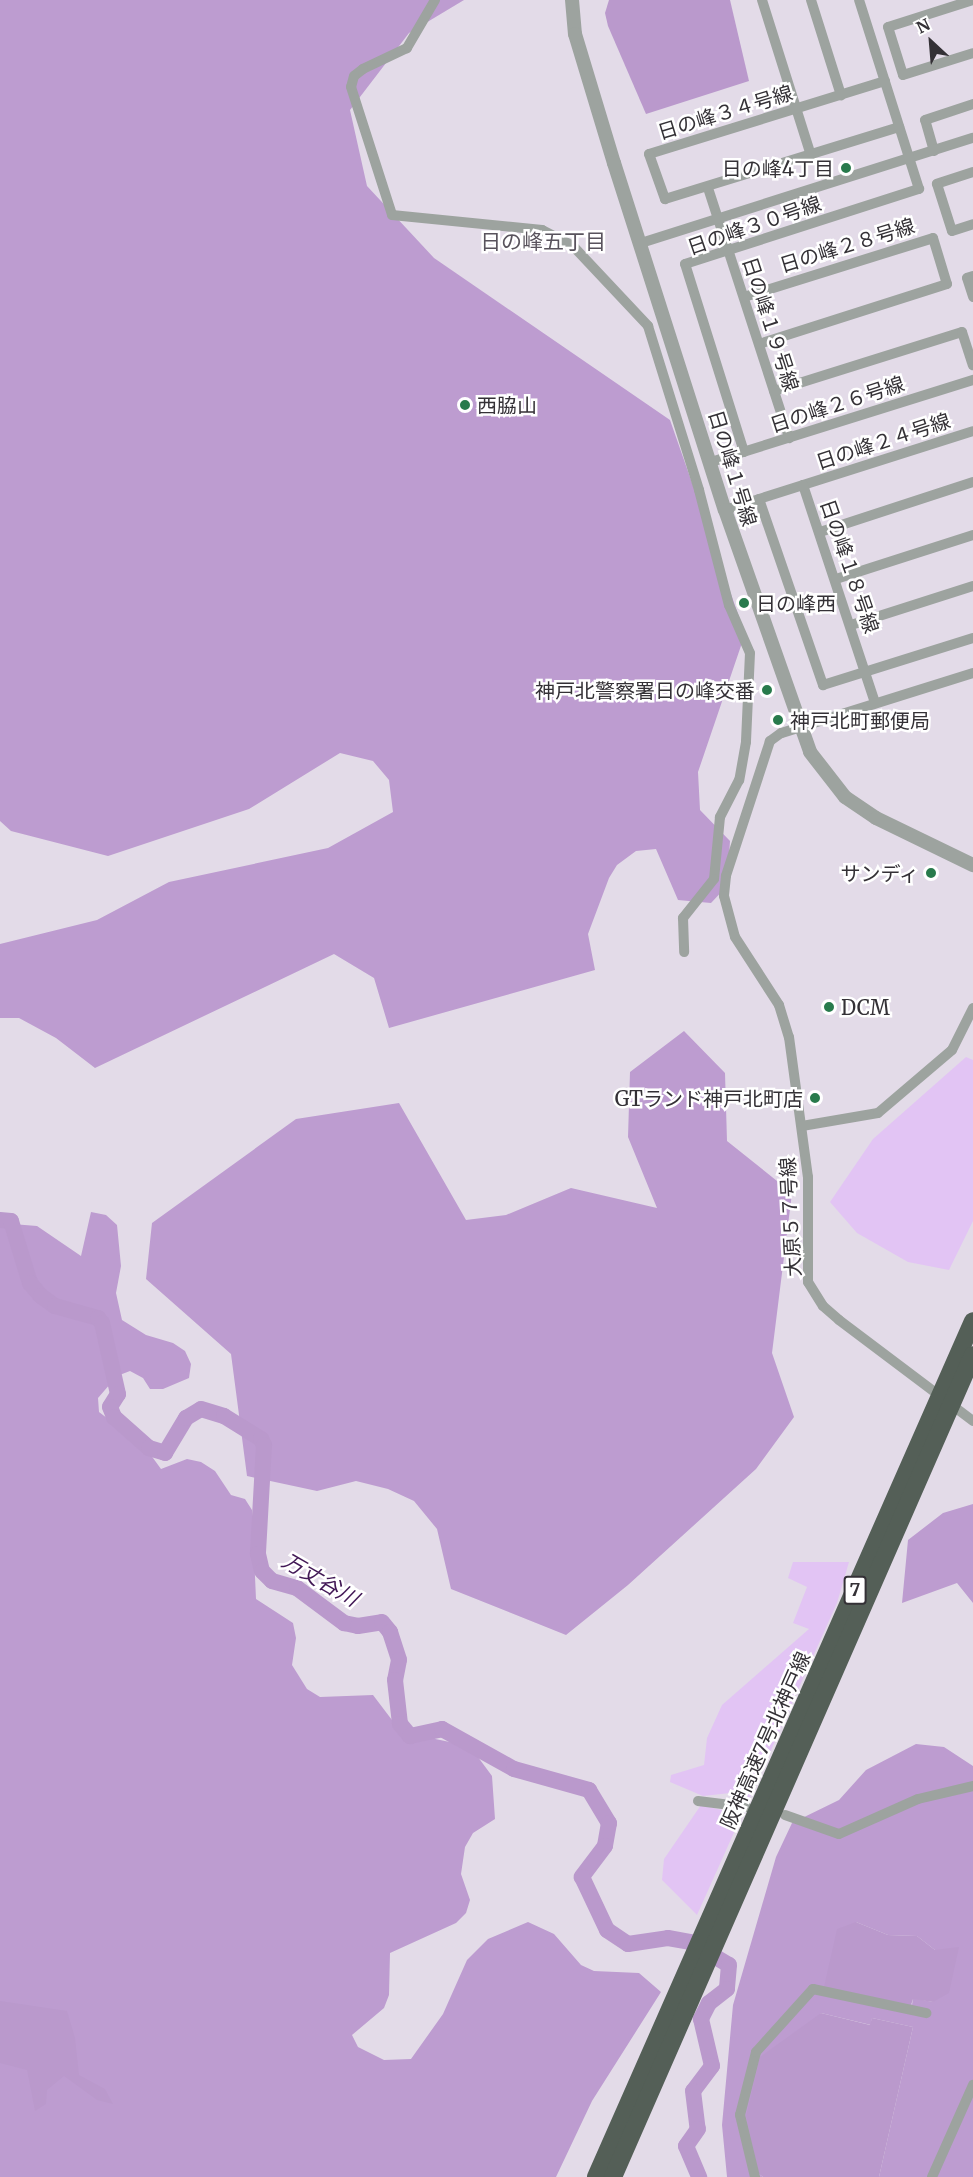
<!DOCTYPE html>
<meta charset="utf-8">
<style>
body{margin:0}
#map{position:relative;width:973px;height:2177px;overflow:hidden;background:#e3dbe8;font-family:Merriweather,"Noto Sans JP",serif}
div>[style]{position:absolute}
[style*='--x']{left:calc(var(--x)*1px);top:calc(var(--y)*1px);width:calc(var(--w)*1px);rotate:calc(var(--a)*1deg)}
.green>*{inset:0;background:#e2c4f4}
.forest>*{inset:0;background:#bd9cd0}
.water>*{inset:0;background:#ba99cc}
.river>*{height:16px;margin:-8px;padding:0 8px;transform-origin:8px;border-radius:8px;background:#ba99cc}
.minor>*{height:10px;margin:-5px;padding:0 5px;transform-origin:5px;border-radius:5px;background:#9da39f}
.tertiary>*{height:14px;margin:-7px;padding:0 7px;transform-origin:7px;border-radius:7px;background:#9da39f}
.motorway>*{height:18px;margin:-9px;padding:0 9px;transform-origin:9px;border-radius:9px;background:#545f57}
.dots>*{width:16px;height:16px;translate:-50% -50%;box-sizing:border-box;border:3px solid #fff;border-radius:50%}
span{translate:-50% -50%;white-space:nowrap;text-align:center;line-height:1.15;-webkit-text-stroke:5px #fff;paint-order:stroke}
.shield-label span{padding:2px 4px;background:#fff;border:2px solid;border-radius:4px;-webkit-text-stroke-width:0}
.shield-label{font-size:18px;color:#343136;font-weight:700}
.street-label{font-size:20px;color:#343136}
.poi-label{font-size:20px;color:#343136}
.right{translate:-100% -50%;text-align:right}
.left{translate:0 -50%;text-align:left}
.neighbourhood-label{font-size:21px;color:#59535d}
.water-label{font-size:21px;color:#411755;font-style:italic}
.north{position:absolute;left:901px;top:12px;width:60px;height:60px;-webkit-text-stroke:4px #fff;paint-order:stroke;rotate:334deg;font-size:16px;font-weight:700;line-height:24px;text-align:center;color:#343136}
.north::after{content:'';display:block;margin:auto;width:21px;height:27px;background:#343136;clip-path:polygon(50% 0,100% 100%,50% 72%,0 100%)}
</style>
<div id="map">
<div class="green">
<div style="clip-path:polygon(966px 1057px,973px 1060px,973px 1221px,949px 1270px,908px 1262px,857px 1233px,830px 1202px,873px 1139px)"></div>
<div style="clip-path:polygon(793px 1562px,849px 1562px,837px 1603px,697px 1915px,662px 1880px,664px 1859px,701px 1805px,730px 1812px,739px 1792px,703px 1796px,670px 1782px,671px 1775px,704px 1765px,707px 1738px,722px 1705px,809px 1629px,793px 1623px,807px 1587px,788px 1578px)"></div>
</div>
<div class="forest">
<div style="clip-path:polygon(0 0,464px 0,409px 33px,350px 110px,367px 186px,434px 258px,670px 420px,745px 634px,698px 772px,700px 810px,730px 841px,727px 886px,711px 903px,678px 900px,656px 849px,636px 851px,617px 865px,609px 878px,588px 934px,595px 970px,389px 1028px,374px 978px,334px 954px,95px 1068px,56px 1038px,19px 1018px,0 1018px,0 944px,97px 920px,169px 882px,328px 848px,393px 812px,389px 780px,373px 761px,340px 753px,249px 809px,108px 856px,11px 831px,0 821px)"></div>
<div style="clip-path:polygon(684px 1031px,725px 1073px,727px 1141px,792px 1193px,772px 1353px,794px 1417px,756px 1469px,628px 1585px,566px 1635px,451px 1589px,437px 1529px,414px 1501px,388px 1489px,356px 1481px,317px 1491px,247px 1476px,231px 1354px,146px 1279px,152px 1223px,296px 1119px,399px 1103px,466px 1220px,506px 1215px,571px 1188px,657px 1208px,628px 1137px,630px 1072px)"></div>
<div style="clip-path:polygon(91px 1212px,106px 1215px,117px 1225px,121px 1266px,116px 1293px,122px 1320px,146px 1335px,173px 1343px,185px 1351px,191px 1364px,189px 1378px,163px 1389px,150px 1389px,143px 1378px,130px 1371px,117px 1376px,98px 1398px,99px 1412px,145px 1447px,161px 1469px,187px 1459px,201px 1462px,215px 1471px,231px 1495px,245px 1499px,252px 1510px,256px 1599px,293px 1623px,296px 1638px,292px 1665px,307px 1689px,320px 1697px,373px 1695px,395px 1724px,421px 1736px,464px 1745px,475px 1753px,492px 1776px,495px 1819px,473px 1833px,465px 1847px,461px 1874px,470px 1900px,466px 1913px,456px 1923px,390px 1953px,389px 1995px,384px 2008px,352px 2035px,358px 2047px,384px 2060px,411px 2059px,443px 2014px,467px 1960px,488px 1939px,528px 1922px,554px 1934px,581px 1965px,594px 1971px,639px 1973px,661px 1992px,592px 2101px,556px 2177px,0 2177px,0 1223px,37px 1226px,81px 1256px)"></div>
<div style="clip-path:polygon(973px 1504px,973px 1603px,957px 1583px,902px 1603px,908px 1540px,943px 1513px)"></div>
<div style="clip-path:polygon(evenodd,916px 1744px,944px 1747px,973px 1766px,973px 2177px,879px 2177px,913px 2027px,872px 2018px,871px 2025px,821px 2013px,759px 2174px,763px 2177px,727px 2177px,722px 2125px,733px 2005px,776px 1857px,792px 1823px,839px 1800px,866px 1770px,916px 1744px,856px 1922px,888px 1935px,917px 1936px,935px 1950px,944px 1951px,933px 2002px,913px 1998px,912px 2005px,856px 1922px)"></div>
</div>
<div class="water">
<div style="clip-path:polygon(609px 0,730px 0,749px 81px,646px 114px,608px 26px,605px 13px)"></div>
<div style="clip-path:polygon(856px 1922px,888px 1935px,917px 1936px,935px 1950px,959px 1947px,949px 1993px,933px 2002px,913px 1999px,911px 2005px,824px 1987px,837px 1929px)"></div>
<div style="clip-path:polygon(0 2001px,67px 2011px,75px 2038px,79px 2075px,105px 2089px,113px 2104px,97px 2100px,64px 2076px,47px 2090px,46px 2104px,35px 2111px,27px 2070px,0 2063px)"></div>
<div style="clip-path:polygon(821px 2013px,870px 2025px,872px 2018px,913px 2027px,879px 2177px,763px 2177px,759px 2174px,746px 2116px,760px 2057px)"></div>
</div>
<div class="river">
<div style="--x:0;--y:1220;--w:11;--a:5"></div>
<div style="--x:11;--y:1221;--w:65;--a:73"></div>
<div style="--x:30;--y:1283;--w:17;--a:50"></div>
<div style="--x:41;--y:1296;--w:17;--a:36"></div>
<div style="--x:55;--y:1306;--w:45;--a:15.6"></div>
<div style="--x:98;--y:1318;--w:6;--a:51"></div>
<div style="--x:102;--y:1323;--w:73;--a:77.3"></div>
<div style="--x:118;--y:1394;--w:15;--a:122"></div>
<div style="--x:110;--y:1407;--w:11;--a:68"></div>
<div style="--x:114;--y:1417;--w:47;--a:41.5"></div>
<div style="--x:149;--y:1448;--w:17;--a:17"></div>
<div style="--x:165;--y:1453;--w:41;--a:-59"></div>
<div style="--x:186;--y:1418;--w:17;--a:-31"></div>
<div style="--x:201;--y:1409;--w:24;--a:17"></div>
<div style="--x:224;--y:1416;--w:44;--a:31.9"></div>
<div style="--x:261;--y:1439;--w:7;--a:63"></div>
<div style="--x:264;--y:1445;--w:109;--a:93.2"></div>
<div style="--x:258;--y:1554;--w:17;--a:77"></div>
<div style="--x:262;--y:1571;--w:14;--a:45"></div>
<div style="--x:272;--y:1581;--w:26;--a:16"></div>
<div style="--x:297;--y:1588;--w:59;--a:36.7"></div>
<div style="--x:344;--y:1623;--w:14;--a:12"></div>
<div style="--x:358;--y:1626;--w:24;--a:-9"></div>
<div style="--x:382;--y:1622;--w:13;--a:51"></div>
<div style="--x:390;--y:1632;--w:29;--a:72"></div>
<div style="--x:399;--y:1660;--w:20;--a:101"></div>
<div style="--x:395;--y:1680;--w:44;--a:83.5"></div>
<div style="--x:400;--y:1724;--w:16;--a:50"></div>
<div style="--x:410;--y:1736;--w:33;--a:-12"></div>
<div style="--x:442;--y:1729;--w:82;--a:29.1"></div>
<div style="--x:514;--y:1769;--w:78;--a:15.6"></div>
<div style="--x:589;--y:1790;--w:39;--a:59"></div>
<div style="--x:609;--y:1823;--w:23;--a:100"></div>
<div style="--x:605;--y:1846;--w:39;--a:127"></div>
<div style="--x:582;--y:1877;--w:59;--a:64.7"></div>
<div style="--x:607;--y:1930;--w:25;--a:34"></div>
<div style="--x:628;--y:1944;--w:40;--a:-8.5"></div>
<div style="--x:668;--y:1938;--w:22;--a:10"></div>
<div style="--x:690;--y:1942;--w:45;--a:30.5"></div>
<div style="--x:729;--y:1965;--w:24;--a:95"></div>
<div style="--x:727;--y:1989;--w:23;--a:142"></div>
<div style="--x:709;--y:2003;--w:18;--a:117"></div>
<div style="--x:701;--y:2019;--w:48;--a:76.8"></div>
<div style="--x:712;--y:2066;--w:31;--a:127"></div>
<div style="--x:693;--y:2091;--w:38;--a:83"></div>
<div style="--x:698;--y:2129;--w:21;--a:125"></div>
<div style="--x:686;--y:2146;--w:34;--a:67"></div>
</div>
<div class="minor">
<div style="--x:435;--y:0;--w:56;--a:120.3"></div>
<div style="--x:407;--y:48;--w:49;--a:154.5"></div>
<div style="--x:363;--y:69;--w:11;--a:142"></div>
<div style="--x:354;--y:76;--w:11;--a:105"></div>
<div style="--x:351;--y:87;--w:134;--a:72.2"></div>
<div style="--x:392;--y:215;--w:151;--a:5.7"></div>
<div style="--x:542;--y:230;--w:35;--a:27"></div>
<div style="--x:573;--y:246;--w:110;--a:46.8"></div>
<div style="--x:648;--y:326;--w:172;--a:72.7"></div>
<div style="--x:699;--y:490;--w:119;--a:75.4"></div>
<div style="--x:729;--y:605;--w:52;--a:66.4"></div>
<div style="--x:750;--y:653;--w:89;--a:92.6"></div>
<div style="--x:746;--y:742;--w:39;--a:100"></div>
<div style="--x:739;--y:780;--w:42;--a:117.2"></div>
<div style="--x:720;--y:817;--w:62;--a:95.5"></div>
<div style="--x:714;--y:879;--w:50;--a:128.5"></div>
<div style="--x:683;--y:918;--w:34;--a:88"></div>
<div style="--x:762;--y:0;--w:163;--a:72.5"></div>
<div style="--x:811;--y:0;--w:100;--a:72.5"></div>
<div style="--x:973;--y:0;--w:89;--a:162.4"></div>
<div style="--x:888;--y:27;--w:50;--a:72.6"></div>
<div style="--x:903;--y:75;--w:73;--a:-17.4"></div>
<div style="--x:885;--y:81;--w:247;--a:162.8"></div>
<div style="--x:649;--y:154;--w:48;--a:70.4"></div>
<div style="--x:665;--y:199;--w:245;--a:-17.1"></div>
<div style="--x:934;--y:151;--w:32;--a:-106"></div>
<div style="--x:925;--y:120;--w:51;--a:-18.4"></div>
<div style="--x:973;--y:172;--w:38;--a:162"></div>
<div style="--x:937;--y:184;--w:49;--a:72.3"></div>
<div style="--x:952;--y:231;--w:22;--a:-18"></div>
<div style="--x:708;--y:188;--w:263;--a:72"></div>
<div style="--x:641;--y:243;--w:348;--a:-17.6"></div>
<div style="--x:973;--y:276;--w:6;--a:162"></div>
<div style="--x:967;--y:278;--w:20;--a:72"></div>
<div style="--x:744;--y:297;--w:198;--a:-17.3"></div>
<div style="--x:933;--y:238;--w:48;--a:73.1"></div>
<div style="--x:947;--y:284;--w:197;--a:162.3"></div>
<div style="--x:774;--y:391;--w:197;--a:-17.4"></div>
<div style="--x:962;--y:332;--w:35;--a:72"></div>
<div style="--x:744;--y:452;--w:197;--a:-107.4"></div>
<div style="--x:685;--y:264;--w:246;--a:-17.8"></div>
<div style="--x:919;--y:189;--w:198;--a:-107.6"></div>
<div style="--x:711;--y:462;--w:275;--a:-17.4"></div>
<div style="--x:803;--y:485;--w:178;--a:-17.6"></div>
<div style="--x:759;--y:499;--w:197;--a:71"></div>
<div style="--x:823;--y:685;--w:157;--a:-17.4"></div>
<div style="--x:725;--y:510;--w:82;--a:-17.8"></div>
<div style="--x:803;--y:485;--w:230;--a:71.7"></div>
<div style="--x:820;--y:532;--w:161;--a:-18.1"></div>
<div style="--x:836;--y:579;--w:144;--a:-17.8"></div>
<div style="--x:851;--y:625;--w:128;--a:-17.7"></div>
<div style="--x:973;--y:673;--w:201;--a:162.6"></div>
<div style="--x:781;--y:733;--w:14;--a:144"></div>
<div style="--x:770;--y:741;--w:142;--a:108.1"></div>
<div style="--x:726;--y:876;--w:20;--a:96"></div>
<div style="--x:724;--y:896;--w:42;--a:75"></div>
<div style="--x:735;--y:937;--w:81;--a:57.1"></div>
<div style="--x:779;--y:1005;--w:34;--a:73"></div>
<div style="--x:789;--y:1037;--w:141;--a:82.3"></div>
<div style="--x:808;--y:1177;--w:105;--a:90"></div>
<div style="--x:808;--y:1282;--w:28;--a:58"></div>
<div style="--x:823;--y:1306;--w:21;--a:41"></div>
<div style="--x:839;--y:1320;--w:168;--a:37"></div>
<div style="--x:802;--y:1126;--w:77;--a:-9.7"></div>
<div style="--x:878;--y:1113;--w:97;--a:-40.4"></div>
<div style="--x:952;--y:1050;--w:47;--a:-63.4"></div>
<div style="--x:698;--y:1801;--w:49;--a:7"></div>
<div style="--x:785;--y:1815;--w:57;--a:19.4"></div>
<div style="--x:839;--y:1834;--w:86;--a:-23.9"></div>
<div style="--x:918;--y:1799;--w:57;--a:-13.3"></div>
<div style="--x:755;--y:2177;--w:64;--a:-103.6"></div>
<div style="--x:740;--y:2115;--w:65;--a:-75.7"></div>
<div style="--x:756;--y:2052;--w:85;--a:-47.9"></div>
<div style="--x:813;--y:1989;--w:116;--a:12"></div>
<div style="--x:932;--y:2177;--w:101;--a:-66"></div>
</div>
<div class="tertiary">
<div style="--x:572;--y:0;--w:34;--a:85"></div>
<div style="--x:575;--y:34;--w:135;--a:73.2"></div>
<div style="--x:614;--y:163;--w:364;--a:72.3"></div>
<div style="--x:725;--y:510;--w:256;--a:70.6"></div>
<div style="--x:810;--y:752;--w:57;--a:52.1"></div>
<div style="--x:845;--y:797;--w:37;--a:34"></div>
<div style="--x:876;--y:818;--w:108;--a:25.9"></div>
</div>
<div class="motorway">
<div style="--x:596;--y:2177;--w:935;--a:-66.23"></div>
<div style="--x:613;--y:2177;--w:897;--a:-66.35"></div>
</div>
<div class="dots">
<div style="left:846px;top:168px;background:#287a4c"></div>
<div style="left:465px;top:405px;background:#287a4c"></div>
<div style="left:744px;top:603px;background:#287a4c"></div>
<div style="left:767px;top:690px;background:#287a4c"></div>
<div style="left:778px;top:720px;background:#287a4c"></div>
<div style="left:931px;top:873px;background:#287a4c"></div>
<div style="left:829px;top:1007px;background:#287a4c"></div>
<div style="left:815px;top:1098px;background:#287a4c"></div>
</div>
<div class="shield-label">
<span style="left:855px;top:1590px">7</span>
</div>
<div class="street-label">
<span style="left:725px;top:112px;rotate:-17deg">日の峰３４号線</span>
<span style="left:754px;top:225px;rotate:-19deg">日の峰３０号線</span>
<span style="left:847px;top:245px;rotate:-17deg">日の峰２８号線</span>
<span style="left:771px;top:324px;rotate:72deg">日の峰１９号線</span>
<span style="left:837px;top:404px;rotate:-18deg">日の峰２６号線</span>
<span style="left:883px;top:441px;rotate:-18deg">日の峰２４号線</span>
<span style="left:733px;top:468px;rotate:73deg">日の峰１号線</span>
<span style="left:850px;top:566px;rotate:71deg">日の峰１８号線</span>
<span style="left:790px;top:1217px;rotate:-93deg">大原５７号線</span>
<span style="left:765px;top:1740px;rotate:-66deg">阪神高速7号北神戸線</span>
</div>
<div class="poi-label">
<span class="right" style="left:834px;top:168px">日の峰4丁目</span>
<span class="left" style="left:477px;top:405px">西脇山</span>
<span class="left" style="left:756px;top:603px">日の峰西</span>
<span class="right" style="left:755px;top:690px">神戸北警察署日の峰交番</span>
<span class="left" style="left:790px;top:720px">神戸北町郵便局</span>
<span class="right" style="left:919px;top:873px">サンディ</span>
<span class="left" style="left:841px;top:1007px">DCM</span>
<span class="right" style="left:803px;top:1098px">GTランド神戸北町店</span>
</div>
<div class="neighbourhood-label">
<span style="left:543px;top:242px">日の峰五丁目</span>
</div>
<div class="water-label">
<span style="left:320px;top:1580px;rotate:30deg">万丈谷川</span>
</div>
<div class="north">N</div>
</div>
